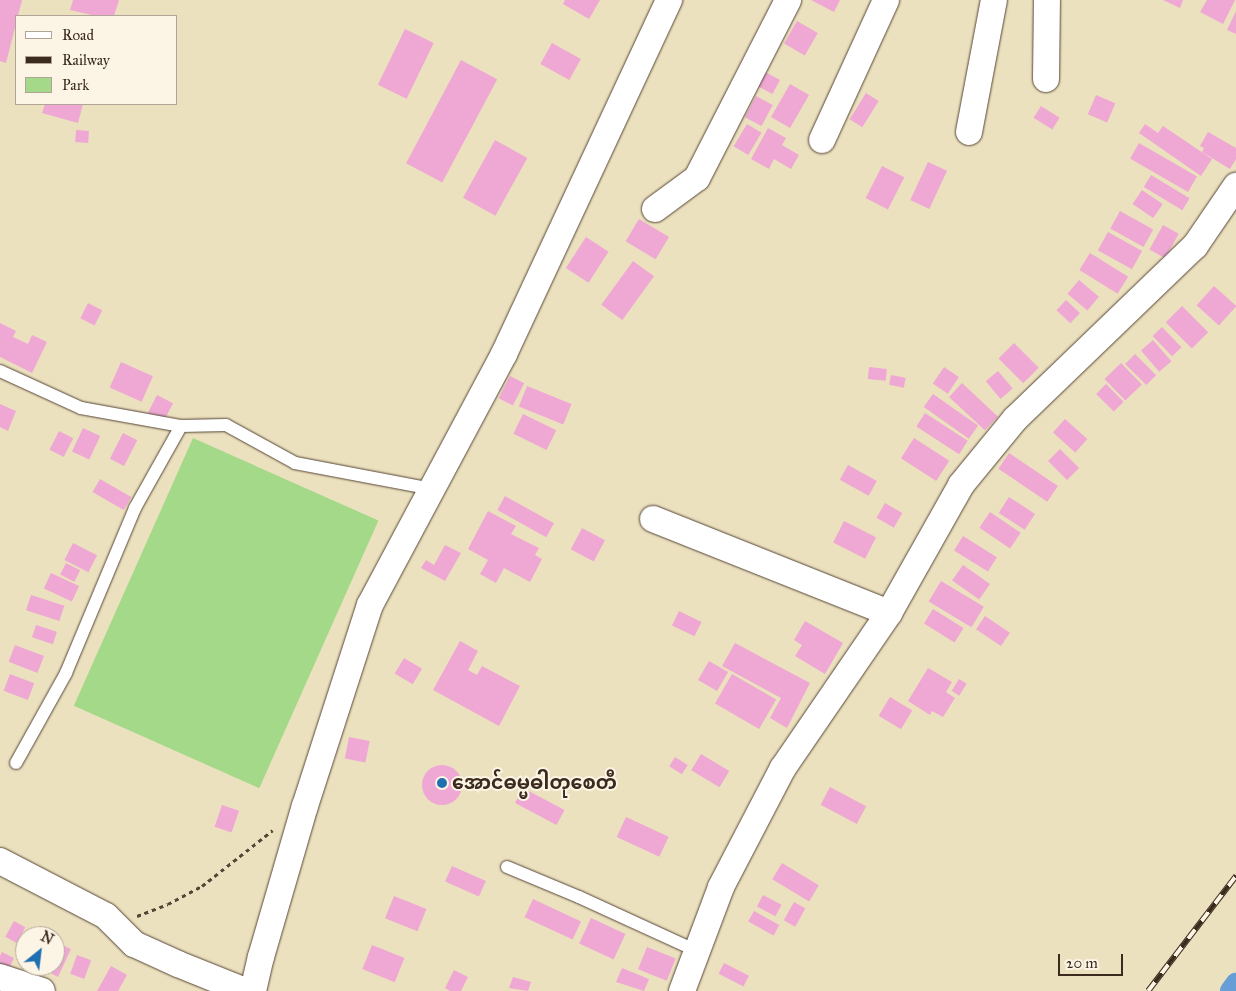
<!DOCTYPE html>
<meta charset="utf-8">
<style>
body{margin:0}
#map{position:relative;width:1236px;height:991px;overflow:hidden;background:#ece1bf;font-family:"IM FELL Great Primer","Noto Sans Myanmar",serif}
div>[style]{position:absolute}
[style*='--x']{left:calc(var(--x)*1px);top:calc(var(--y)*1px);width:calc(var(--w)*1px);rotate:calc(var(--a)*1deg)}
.green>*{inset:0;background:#a4d98a;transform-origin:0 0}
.canal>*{height:22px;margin:-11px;padding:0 11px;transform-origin:11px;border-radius:11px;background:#679ed5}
.building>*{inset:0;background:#eea8d3;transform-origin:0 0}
.round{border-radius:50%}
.path>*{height:3px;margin-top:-1.5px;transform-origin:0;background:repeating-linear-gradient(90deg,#564536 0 4px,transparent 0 8px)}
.roads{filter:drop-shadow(0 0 1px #564536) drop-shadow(0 0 1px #564536)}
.service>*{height:12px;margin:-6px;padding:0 6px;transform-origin:6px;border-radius:6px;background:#fff}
.minor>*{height:26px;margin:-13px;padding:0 13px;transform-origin:13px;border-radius:13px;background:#fff}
.rail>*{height:5.5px;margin-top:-2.75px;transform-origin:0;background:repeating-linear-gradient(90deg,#fcf5e5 0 11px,#3b2a1e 0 22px);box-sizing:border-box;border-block:1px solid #3b2a1e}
.dots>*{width:14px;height:14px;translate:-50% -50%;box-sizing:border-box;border:2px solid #fcf5e5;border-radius:50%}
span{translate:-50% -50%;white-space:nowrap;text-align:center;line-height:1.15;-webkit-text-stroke:4px #fcf5e5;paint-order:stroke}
.poi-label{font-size:19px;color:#3b2a1e;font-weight:700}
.left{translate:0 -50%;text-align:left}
.legend{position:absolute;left:15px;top:15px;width:162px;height:90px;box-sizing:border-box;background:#fcf5e5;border:1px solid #afa495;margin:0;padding:6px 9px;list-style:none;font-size:15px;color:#3b2a1e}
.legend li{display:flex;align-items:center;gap:10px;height:25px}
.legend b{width:25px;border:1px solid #afa495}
.north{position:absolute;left:15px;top:926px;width:50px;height:50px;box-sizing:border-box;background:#fcf5e5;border:1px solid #afa495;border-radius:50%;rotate:29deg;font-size:14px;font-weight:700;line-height:20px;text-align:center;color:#3b2a1e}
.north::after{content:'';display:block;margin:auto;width:18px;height:22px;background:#1f6fb2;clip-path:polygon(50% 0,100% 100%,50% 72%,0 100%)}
.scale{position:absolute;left:1058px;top:954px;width:65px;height:22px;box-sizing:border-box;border:2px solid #3b2a1e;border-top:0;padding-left:6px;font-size:15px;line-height:18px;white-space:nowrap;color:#3b2a1e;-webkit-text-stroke:4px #fcf5e5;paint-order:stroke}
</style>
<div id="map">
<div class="green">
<div style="left:193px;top:438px;width:203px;height:293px;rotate:24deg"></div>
</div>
<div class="canal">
<div style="--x:1231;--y:991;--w:9;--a:-54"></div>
</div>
<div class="building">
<div style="clip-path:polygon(0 0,22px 0,6px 63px,0 61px)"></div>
<div style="clip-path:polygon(73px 0,119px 0,114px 16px,96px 16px,70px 10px)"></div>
<div style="clip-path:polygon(565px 0,600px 0,589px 19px,563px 4px)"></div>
<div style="clip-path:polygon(811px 0,840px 0,834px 12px)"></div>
<div style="clip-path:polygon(1163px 0,1183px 0,1180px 8px)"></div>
<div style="clip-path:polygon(1207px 0,1235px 0,1223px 24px,1200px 12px)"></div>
<div style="clip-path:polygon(1236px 11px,1236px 34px,1227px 30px)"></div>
<div style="left:797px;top:21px;width:24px;height:26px;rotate:30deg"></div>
<div style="left:405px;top:29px;width:32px;height:62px;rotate:26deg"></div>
<div style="left:552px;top:43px;width:33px;height:24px;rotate:29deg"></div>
<div style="left:461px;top:60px;width:41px;height:117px;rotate:28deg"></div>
<div style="left:765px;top:72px;width:17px;height:16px;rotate:28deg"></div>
<div style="left:790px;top:84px;width:22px;height:38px;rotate:30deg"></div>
<div style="left:866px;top:93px;width:15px;height:31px;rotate:32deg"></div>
<div style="left:1096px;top:95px;width:21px;height:21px;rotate:23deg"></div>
<div style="left:756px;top:96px;width:19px;height:24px;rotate:28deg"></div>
<div style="clip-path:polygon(45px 104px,83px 104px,78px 123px,42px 113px)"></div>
<div style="left:1041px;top:106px;width:22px;height:14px;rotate:32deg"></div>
<div style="left:747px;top:124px;width:17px;height:26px;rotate:31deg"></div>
<div style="clip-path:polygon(1145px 124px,1158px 133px,1163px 126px,1212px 159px,1201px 176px,1139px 133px)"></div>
<div style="clip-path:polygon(768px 128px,786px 138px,782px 145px,799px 155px,791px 169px,774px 159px,769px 169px,751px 159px)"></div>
<div style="left:76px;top:130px;width:13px;height:12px;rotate:4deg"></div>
<div style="clip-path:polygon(1208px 132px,1236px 148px,1236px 159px,1230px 169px,1202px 152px,1204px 148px,1200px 146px)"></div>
<div style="left:495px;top:140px;width:37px;height:66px;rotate:29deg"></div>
<div style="left:1139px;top:143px;width:67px;height:18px;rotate:30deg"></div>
<div style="left:928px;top:162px;width:21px;height:42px;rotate:25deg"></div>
<div style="left:882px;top:166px;width:25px;height:36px;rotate:27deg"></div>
<div style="left:1151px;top:175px;width:45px;height:14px;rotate:31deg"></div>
<div style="left:1142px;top:190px;width:25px;height:17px;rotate:34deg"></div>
<div style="left:1120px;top:211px;width:38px;height:20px;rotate:29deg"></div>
<div style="left:639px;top:219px;width:35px;height:26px;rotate:31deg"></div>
<div style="left:1163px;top:225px;width:18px;height:28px;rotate:29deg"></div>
<div style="left:1108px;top:232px;width:39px;height:21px;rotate:29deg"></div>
<div style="left:586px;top:237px;width:27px;height:37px;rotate:33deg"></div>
<div style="left:1090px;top:253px;width:45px;height:20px;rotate:32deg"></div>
<div style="left:633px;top:261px;width:26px;height:54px;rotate:36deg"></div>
<div style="left:1079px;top:280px;width:26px;height:18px;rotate:40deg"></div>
<div style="left:1214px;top:286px;width:30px;height:26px;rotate:42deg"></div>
<div style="left:1066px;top:300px;width:19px;height:14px;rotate:43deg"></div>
<div style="left:88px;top:303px;width:16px;height:17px;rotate:27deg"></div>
<div style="left:1182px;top:306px;width:37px;height:23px;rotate:45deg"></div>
<div style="clip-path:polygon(0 323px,16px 331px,13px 337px,28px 344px,32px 335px,47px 342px,32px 373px,0 357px)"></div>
<div style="left:1162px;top:327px;width:28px;height:13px;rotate:46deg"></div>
<div style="left:1153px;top:340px;width:28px;height:16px;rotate:49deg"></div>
<div style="left:1014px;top:343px;width:35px;height:22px;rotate:45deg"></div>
<div style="left:1135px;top:354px;width:30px;height:14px;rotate:45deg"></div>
<div style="left:121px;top:362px;width:35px;height:28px;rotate:24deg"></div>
<div style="left:1121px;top:363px;width:30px;height:23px;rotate:46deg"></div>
<div style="left:869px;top:367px;width:18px;height:12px;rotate:6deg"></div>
<div style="left:944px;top:367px;width:18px;height:20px;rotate:34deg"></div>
<div style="left:998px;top:371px;width:23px;height:16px;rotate:50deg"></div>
<div style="left:891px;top:375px;width:15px;height:10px;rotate:11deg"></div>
<div style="left:510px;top:376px;width:16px;height:25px;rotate:27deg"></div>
<div style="left:962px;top:383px;width:49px;height:19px;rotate:43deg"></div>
<div style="left:1106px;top:384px;width:25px;height:14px;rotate:45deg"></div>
<div style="left:527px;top:386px;width:48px;height:22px;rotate:22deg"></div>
<div style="left:933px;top:394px;width:55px;height:16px;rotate:35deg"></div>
<div style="left:157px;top:395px;width:18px;height:20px;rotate:27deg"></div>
<div style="clip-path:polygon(0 404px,16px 411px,8px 431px,0 427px)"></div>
<div style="left:925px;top:413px;width:51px;height:16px;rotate:33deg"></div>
<div style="left:523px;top:414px;width:37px;height:22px;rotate:26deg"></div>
<div style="left:1065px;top:419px;width:30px;height:18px;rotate:42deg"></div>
<div style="left:83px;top:428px;width:19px;height:26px;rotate:25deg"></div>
<div style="left:59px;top:431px;width:16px;height:21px;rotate:27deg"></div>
<div style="left:123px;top:433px;width:16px;height:29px;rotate:27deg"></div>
<div style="left:914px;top:438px;width:42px;height:24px;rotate:33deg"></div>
<div style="left:1060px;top:449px;width:27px;height:17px;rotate:45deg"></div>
<div style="left:1009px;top:453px;width:59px;height:19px;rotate:34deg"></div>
<div style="left:848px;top:465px;width:33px;height:17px;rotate:29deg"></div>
<div style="left:100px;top:479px;width:36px;height:15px;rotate:30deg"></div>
<div style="left:505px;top:496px;width:56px;height:16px;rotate:29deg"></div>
<div style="left:1009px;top:497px;width:31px;height:19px;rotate:33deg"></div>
<div style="left:885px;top:503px;width:20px;height:17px;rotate:30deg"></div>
<div style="clip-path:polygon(488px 511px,516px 526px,511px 534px,539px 548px,535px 555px,542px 559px,530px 582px,504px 568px,496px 583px,480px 574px,488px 560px,468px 549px)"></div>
<div style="left:990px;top:512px;width:37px;height:19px;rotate:34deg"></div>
<div style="left:844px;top:521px;width:36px;height:24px;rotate:27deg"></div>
<div style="left:582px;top:528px;width:26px;height:24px;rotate:28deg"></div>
<div style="left:963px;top:536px;width:40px;height:17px;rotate:32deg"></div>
<div style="left:73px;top:543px;width:27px;height:19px;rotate:27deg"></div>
<div style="clip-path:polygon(445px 545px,461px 553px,445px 581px,421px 568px,426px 560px,434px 565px)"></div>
<div style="left:66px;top:563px;width:16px;height:13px;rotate:27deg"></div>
<div style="left:963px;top:565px;width:33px;height:19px;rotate:35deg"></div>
<div style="left:51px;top:573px;width:31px;height:17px;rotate:25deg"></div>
<div style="left:941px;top:581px;width:50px;height:24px;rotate:31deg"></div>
<div style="left:31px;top:595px;width:35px;height:16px;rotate:18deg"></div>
<div style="left:933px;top:609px;width:36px;height:17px;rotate:32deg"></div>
<div style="left:679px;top:611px;width:25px;height:16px;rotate:26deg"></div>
<div style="left:985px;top:616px;width:30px;height:16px;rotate:34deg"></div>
<div style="clip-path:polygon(805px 621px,843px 643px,825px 674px,795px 656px,802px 645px,794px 640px)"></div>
<div style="left:36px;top:625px;width:22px;height:13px;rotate:18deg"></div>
<div style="clip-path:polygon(460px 641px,478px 651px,468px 670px,477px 675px,482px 666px,520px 686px,499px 726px,433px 690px)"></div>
<div style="clip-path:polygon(735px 643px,810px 683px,787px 728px,770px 718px,781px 698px,722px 666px)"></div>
<div style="left:15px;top:645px;width:31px;height:18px;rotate:21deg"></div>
<div style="left:404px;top:658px;width:21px;height:18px;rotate:31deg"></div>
<div style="left:709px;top:661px;width:22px;height:22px;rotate:30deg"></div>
<div style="clip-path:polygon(928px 668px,952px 682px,946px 692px,955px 698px,943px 717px,932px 711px,930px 715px,908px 701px)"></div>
<div style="left:10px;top:674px;width:26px;height:18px;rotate:21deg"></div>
<div style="left:732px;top:674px;width:51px;height:34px;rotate:30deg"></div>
<div style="left:959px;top:679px;width:9px;height:14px;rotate:32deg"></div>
<div style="left:890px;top:697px;width:26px;height:22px;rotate:31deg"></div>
<div style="left:349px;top:737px;width:21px;height:22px;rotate:11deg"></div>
<div style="left:701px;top:754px;width:33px;height:19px;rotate:31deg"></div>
<div style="left:675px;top:757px;width:15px;height:11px;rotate:32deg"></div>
<div class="round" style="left:422px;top:765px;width:40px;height:40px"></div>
<div style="left:830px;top:787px;width:41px;height:20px;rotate:28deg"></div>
<div style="left:523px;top:788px;width:47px;height:17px;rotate:28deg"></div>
<div style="left:222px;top:805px;width:18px;height:23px;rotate:19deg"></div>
<div style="left:626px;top:817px;width:47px;height:22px;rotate:25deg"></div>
<div style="left:782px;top:863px;width:43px;height:19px;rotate:31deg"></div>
<div style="left:452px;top:866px;width:37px;height:17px;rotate:24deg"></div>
<div style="left:763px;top:895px;width:21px;height:13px;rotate:28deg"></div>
<div style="left:394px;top:896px;width:35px;height:24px;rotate:22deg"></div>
<div style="left:533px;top:899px;width:53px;height:20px;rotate:25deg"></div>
<div style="left:794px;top:902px;width:13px;height:21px;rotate:29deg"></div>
<div style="left:754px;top:911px;width:29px;height:12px;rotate:29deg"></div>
<div style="left:591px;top:918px;width:38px;height:28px;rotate:25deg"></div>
<div style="left:14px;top:921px;width:13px;height:18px;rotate:29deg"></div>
<div style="clip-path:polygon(33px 927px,48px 933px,46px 936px,29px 936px)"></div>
<div style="clip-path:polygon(55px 942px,71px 949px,58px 977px,41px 968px,42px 966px,55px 966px)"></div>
<div style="left:372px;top:945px;width:35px;height:26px;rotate:22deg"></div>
<div style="left:647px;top:947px;width:31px;height:24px;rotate:22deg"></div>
<div style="clip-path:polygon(2px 952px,14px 958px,5px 976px,0 973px,0 956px)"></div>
<div style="left:77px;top:955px;width:15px;height:20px;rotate:20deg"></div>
<div style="left:724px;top:963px;width:28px;height:12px;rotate:27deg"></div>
<div style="clip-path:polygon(111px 966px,127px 975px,118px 991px,97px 991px)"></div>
<div style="clip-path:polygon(622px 968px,649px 979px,644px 991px,616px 982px)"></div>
<div style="clip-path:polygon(454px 970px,468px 977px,461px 991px,450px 991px,445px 988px)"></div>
<div style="clip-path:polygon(513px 977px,531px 982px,528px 991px,509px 988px)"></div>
</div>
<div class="path">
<div style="--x:137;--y:916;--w:33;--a:-21"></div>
<div style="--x:168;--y:904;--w:38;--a:-28"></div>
<div style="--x:202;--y:886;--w:90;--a:-38.3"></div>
</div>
<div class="roads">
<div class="service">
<div style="--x:0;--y:371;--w:89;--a:24.6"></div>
<div style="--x:81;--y:408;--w:102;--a:10.2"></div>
<div style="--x:181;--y:426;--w:45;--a:-1.3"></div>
<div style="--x:226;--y:425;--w:79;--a:28.8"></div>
<div style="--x:295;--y:463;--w:139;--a:10.7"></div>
<div style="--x:16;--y:763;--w:103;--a:-60.9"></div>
<div style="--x:66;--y:673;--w:179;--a:-67.3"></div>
<div style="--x:135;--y:508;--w:94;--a:-60.7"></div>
<div style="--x:507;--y:867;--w:78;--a:22.6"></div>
<div style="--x:579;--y:897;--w:130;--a:24.6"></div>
</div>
<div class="minor">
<div style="--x:1046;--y:79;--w:79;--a:-89.3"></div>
<div style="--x:969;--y:132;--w:134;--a:-79.3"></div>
<div style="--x:822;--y:140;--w:154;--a:-65.4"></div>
<div style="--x:655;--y:209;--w:52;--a:-36.4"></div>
<div style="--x:697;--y:178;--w:200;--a:-62.9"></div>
<div style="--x:653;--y:519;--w:254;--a:21.7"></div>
<div style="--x:0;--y:861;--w:119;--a:27.4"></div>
<div style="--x:106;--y:916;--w:40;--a:45"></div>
<div style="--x:134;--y:944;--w:48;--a:24.4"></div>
<div style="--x:178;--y:964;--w:72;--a:21.9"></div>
<div style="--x:0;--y:977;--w:44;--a:18.4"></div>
<div style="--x:253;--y:991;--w:35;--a:-77"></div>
<div style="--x:261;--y:957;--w:157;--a:-73.8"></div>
<div style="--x:305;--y:806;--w:211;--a:-72.1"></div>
<div style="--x:370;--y:605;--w:285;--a:-61.9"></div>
<div style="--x:504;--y:354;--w:391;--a:-65"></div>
<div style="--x:682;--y:991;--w:111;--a:-69.4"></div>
<div style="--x:721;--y:887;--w:134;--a:-62.5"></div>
<div style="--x:783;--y:768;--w:188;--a:-55.6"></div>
<div style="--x:889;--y:613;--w:147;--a:-60.6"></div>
<div style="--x:961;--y:485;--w:85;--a:-50.7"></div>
<div style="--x:1015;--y:419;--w:250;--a:-43.9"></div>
<div style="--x:1195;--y:246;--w:73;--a:-55.7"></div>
</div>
</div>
<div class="rail">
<div style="--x:1148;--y:991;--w:145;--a:-52.6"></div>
</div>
<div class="dots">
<div style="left:442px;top:783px;background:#1f6fb2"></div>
</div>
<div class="poi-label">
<span class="left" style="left:452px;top:783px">အောင်ဓမ္မဓါတုစေတီ</span>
</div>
<ul class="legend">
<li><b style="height:6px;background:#fff"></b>Road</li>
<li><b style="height:6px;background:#3b2a1e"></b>Railway</li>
<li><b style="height:14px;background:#a4d98a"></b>Park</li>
</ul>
<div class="north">N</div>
<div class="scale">20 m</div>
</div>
